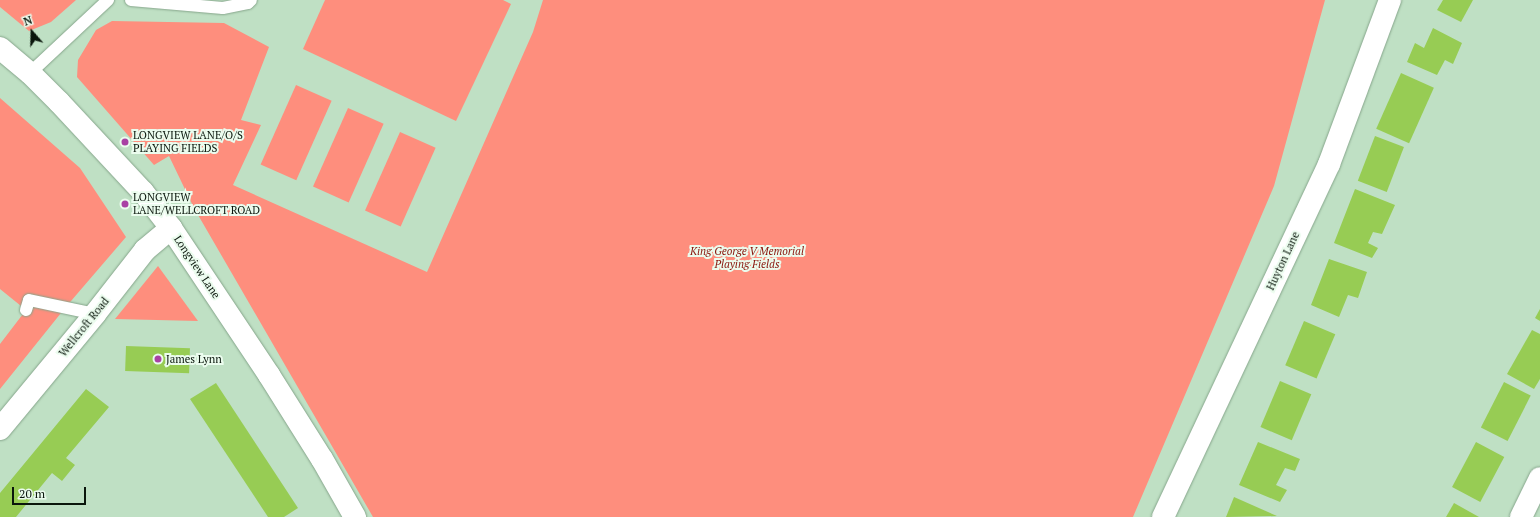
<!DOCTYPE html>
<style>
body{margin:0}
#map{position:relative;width:1540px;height:517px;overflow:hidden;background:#bfe0c4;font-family:"PT Serif",serif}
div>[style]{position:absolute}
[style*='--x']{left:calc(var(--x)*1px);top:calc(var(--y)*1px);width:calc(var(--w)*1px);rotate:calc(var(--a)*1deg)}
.green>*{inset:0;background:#fe8e7d;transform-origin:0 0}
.building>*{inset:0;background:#97cc54;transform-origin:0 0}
.roads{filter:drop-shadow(0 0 1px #86a58b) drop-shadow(0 0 1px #86a58b)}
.lane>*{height:12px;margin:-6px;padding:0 6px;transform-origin:6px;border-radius:6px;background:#fff}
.street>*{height:22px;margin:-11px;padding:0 11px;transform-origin:11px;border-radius:11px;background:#fff}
.secondary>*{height:22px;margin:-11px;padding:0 11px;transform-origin:11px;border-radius:11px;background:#fff}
.dots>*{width:11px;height:11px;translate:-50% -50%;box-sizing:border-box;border:2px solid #ebfcee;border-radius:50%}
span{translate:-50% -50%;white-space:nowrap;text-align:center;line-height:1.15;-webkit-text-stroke:4px #ebfcee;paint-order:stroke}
.poi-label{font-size:11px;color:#0a160c}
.left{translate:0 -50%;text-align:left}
.park-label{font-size:11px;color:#8a140c;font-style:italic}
.street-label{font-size:11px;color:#0a160c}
.north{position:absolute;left:12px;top:12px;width:40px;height:40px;-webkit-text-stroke:3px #ebfcee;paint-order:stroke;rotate:340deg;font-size:11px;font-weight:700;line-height:16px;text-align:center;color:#0a160c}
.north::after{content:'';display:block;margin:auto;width:14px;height:18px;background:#0a160c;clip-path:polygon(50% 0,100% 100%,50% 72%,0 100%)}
.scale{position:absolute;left:12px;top:487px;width:74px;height:18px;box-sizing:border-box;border:2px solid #0a160c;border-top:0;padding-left:5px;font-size:12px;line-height:14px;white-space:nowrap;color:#0a160c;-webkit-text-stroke:3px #ebfcee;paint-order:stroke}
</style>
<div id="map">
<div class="green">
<div style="clip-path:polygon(0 0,76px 0,51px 22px,29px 31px,0 7px)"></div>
<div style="clip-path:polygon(325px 0,503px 0,511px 4px,456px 121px,303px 49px)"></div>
<div style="clip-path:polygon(543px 0,1325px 0,1274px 186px,1133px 517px,373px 517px,194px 208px,169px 156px,154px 165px,77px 77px,78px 60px,96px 30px,112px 21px,224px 23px,269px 47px,241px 120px,261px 125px,233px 185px,427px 272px,533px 32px)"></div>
<div style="left:296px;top:85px;width:39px;height:87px;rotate:24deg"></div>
<div style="clip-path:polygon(0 98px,80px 168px,126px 237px,65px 308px,0 389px,0 344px,26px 310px,0 289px)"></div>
<div style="left:348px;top:108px;width:39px;height:86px;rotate:24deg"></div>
<div style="left:400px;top:132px;width:39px;height:86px;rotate:24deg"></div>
<div style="clip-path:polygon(158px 266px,198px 321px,115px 319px)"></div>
</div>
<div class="building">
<div style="clip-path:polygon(1443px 0,1473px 0,1461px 22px,1437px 10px)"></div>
<div style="clip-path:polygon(1433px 28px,1462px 43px,1453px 64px,1445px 60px,1437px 75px,1407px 62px,1415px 43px,1424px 48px)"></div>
<div style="left:1401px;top:73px;width:36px;height:61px;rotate:24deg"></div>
<div style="left:1375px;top:136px;width:31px;height:48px;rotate:21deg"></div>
<div style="clip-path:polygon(1355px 189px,1395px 205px,1382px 234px,1373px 232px,1368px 243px,1378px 248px,1372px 258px,1334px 243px)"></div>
<div style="clip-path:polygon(1329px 259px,1367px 272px,1358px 298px,1348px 295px,1339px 317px,1311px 305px)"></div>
<div style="clip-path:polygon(1540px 309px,1540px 321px,1535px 318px)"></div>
<div style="left:1304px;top:321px;width:34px;height:48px;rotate:23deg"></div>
<div style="clip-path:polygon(1532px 330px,1540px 334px,1540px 379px,1534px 389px,1507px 374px)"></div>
<div style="left:126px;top:346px;width:64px;height:25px;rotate:2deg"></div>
<div style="left:1280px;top:381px;width:34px;height:50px;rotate:23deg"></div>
<div style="left:1504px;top:382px;width:30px;height:51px;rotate:27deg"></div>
<div style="clip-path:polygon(216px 383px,298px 508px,284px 517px,268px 517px,190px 399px)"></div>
<div style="clip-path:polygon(86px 389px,109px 407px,66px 458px,75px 465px,62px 481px,52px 473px,16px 517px,0 517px,0 493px)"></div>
<div style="clip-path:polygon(1258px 442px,1300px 459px,1295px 471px,1285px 468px,1276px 485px,1287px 490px,1280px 502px,1239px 485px)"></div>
<div style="left:1476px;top:442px;width:32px;height:51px;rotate:28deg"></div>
<div style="clip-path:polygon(1234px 497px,1277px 516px,1226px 517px)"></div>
<div style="clip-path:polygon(1454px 503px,1479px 517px,1446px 517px)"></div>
</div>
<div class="roads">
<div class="lane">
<div style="--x:131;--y:0;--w:92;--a:5"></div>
<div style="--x:223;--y:8;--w:25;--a:-11"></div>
<div style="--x:248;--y:3;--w:4;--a:-45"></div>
<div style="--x:30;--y:73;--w:107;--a:-43.1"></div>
<div style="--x:26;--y:310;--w:10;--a:-73"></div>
<div style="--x:29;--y:300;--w:67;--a:12"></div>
</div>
<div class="street">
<div style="--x:0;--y:48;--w:39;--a:40"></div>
<div style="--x:30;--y:73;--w:41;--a:45"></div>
<div style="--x:59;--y:102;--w:123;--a:47"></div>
<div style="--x:143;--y:192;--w:46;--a:52.1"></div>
<div style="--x:171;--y:228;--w:177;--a:56.3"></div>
<div style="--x:269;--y:375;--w:99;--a:57.8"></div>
<div style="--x:322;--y:459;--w:67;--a:60.4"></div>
<div style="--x:0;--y:429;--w:149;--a:-50.4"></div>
<div style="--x:95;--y:314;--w:81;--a:-52"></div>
<div style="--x:145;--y:250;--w:34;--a:-40"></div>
<div style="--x:1521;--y:517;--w:43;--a:-64"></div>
</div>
<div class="secondary">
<div style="--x:1163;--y:517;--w:390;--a:-64.8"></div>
<div style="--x:1329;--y:164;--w:175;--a:-69.6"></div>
</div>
</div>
<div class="dots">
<div style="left:125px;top:142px;background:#a941a4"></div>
<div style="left:125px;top:204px;background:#a941a4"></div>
<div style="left:158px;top:359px;background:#a941a4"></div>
</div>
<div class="poi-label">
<span class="left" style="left:133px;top:142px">LONGVIEW LANE/O/S<br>PLAYING FIELDS</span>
<span class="left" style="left:133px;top:204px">LONGVIEW<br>LANE/WELLCROFT ROAD</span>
<span class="left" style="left:166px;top:359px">James Lynn</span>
</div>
<div class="park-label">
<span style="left:747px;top:258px">King George V Memorial<br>Playing Fields</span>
</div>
<div class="street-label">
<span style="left:1283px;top:261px;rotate:-65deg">Huyton Lane</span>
<span style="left:197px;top:267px;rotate:56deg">Longview Lane</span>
<span style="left:84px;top:327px;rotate:-51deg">Wellcroft Road</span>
</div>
<div class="north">N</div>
<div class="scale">20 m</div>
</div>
